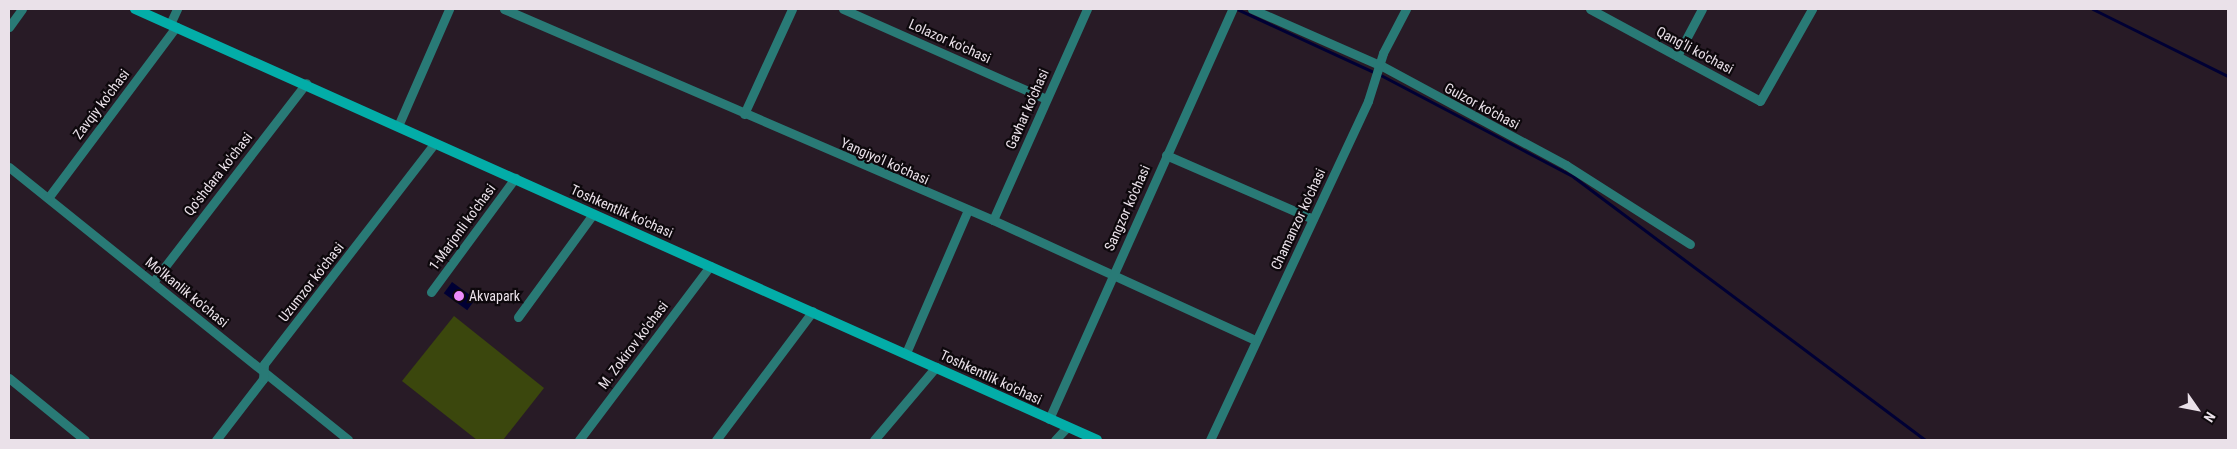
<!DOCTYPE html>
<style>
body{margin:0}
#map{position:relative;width:2237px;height:449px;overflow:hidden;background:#281b26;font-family:"Roboto Condensed",sans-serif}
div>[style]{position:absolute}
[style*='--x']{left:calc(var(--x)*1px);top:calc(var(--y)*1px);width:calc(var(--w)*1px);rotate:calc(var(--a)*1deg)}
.green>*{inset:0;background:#3b470d}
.water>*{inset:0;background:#000034;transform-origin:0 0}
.stream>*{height:2.5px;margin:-1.25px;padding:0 1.25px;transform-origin:1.25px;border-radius:1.25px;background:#000034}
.street>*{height:9px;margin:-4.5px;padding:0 4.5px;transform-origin:4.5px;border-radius:4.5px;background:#297a76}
.secondary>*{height:10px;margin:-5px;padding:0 5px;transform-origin:5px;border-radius:5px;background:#03ada8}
.dots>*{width:14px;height:14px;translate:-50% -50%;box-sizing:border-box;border:2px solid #0d080c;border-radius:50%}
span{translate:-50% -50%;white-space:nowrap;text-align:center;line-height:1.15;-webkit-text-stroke:4.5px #0d080c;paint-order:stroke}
.street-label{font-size:14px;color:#eae1e9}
.poi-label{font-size:14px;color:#eae1e9}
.left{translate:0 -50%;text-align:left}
.frame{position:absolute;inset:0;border:10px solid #eae1e9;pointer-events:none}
.north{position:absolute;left:2172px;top:384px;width:50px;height:50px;-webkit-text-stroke:4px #0d080c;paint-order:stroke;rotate:123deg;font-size:14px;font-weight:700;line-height:20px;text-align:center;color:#eae1e9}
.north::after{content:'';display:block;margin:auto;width:18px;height:22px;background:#eae1e9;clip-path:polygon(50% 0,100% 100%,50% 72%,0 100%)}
</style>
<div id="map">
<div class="green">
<div style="clip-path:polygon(454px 316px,544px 388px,503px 440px,477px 440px,402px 381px)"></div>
</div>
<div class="water">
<div style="left:452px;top:282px;width:29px;height:14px;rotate:36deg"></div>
</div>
<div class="stream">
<div style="--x:1237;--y:9;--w:151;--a:24.7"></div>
<div style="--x:2093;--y:9;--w:151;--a:26.4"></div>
<div style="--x:1379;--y:74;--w:221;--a:27.8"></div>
<div style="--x:1574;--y:177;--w:439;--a:36.8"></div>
</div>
<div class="street">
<div style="--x:504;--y:9;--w:533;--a:23.34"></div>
<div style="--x:993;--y:220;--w:288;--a:24.6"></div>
<div style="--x:843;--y:9;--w:222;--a:23.9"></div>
<div style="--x:1252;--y:9;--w:142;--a:23.7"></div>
<div style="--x:1382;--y:66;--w:209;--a:28.3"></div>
<div style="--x:1566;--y:165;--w:147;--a:32.5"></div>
<div style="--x:1590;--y:9;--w:193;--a:28.4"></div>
<div style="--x:1760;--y:101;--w:106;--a:-60.5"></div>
<div style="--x:170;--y:24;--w:17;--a:-65"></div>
<div style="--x:9;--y:27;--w:22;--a:-54"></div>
<div style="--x:1677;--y:56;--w:53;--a:-62"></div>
<div style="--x:744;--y:114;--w:115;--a:-65.4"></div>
<div style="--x:398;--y:126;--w:128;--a:-66.4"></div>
<div style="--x:1166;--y:155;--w:160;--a:23.5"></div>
<div style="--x:9;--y:167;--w:435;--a:38.8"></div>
<div style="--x:48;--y:198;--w:214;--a:-53.2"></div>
<div style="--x:993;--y:220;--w:231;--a:-66"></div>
<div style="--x:153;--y:282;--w:251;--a:-52.4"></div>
<div style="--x:431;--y:292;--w:142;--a:-53.6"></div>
<div style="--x:518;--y:317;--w:127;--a:-53.9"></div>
<div style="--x:906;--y:353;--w:154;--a:-66.6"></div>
<div style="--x:9;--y:378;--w:98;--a:39.2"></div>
<div style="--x:1049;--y:419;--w:449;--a:-65.9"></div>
<div style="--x:216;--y:440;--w:77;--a:-52.4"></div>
<div style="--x:263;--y:379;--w:15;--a:-86"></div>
<div style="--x:264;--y:364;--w:279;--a:-52.3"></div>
<div style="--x:579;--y:440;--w:218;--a:-53"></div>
<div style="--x:716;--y:440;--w:161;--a:-53.1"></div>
<div style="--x:874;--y:440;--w:96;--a:-49.7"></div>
<div style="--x:1055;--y:440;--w:18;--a:-47"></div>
<div style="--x:1210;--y:440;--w:374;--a:-65"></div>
<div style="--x:1368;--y:101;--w:50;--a:-72.6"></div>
<div style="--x:1383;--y:53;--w:50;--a:-62.4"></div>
</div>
<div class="secondary">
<div style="--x:135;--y:9;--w:1054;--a:24.13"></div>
</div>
<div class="dots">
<div style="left:459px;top:296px;background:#ed8cfa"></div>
</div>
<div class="street-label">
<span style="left:950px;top:41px;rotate:24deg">Lolazor ko'chasi</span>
<span style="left:1695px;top:50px;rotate:28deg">Qang'li ko'chasi</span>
<span style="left:101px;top:104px;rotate:-53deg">Zavqiy ko'chasi</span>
<span style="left:1482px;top:106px;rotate:28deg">Gulzor ko'chasi</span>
<span style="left:1027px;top:109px;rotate:-66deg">Gavhar ko'chasi</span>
<span style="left:885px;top:161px;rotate:24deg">Yangiyo'l ko'chasi</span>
<span style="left:218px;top:174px;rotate:-52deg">Qo'shdara ko'chasi</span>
<span style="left:1127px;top:208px;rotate:-66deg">Sangzor ko'chasi</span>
<span style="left:622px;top:211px;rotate:24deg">Toshkentlik ko'chasi</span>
<span style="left:1298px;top:219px;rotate:-65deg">Chamanzor ko'chasi</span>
<span style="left:462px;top:227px;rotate:-54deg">1-Marjonli ko'chasi</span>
<span style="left:311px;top:282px;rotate:-52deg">Uzumzor ko'chasi</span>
<span style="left:187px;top:292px;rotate:39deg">Mo'lkanlik ko'chasi</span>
<span style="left:633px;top:345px;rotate:-53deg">M. Zokirov ko'chasi</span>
<span style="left:991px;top:377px;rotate:25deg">Toshkentlik ko'chasi</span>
</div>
<div class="poi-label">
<span class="left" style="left:469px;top:296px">Akvapark</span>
</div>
<div class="frame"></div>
<div class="north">N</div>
</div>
